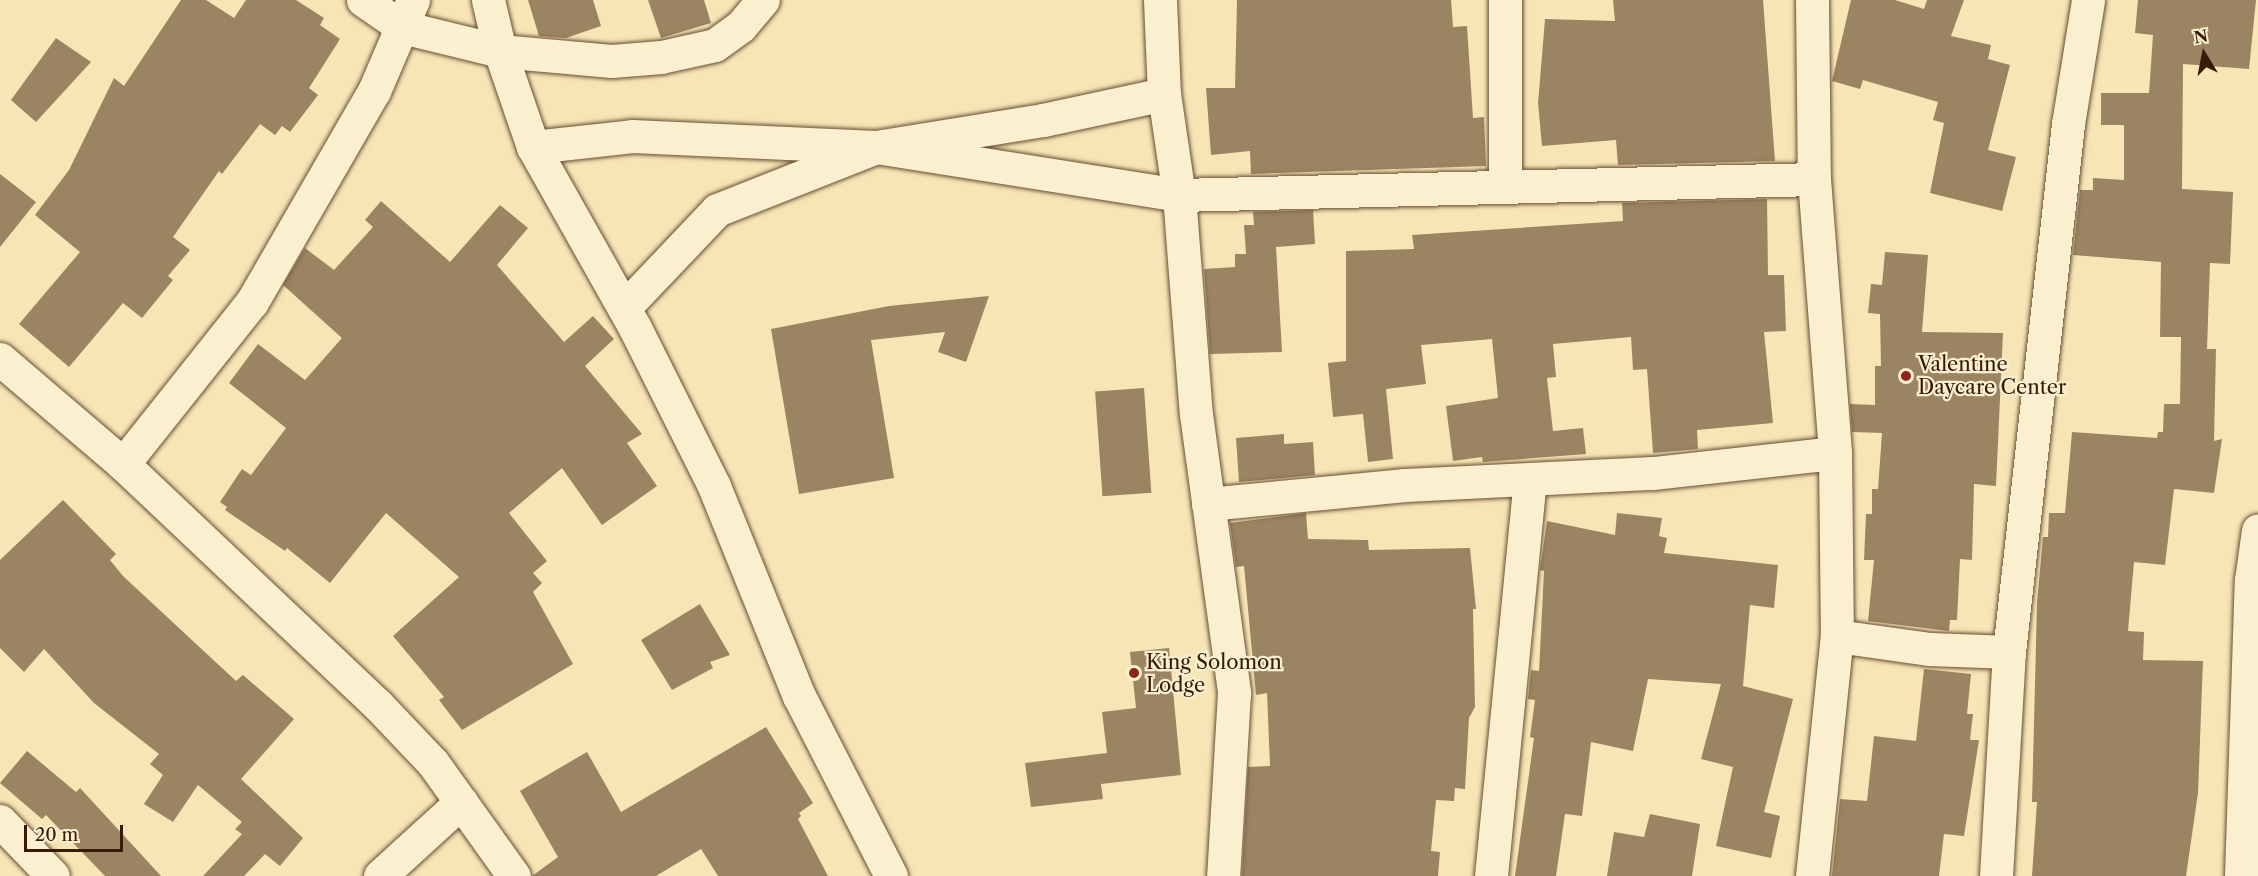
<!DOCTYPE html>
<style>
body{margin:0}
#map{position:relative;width:2258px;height:876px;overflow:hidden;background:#f7e6b5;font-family:"Libre Caslon Text",serif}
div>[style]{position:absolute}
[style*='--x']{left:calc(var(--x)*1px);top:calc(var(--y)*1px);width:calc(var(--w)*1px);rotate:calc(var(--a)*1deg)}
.building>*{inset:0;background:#9b8462;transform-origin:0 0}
.roads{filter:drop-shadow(0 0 2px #684d34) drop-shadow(0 0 2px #684d34)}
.minor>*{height:33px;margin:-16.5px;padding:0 16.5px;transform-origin:16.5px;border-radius:16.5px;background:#faefcf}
.dots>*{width:16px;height:16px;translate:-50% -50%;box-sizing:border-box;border:3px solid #faefcf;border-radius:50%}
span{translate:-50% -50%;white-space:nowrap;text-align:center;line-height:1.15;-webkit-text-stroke:4.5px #faefcf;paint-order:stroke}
.poi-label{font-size:20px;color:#381a09}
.left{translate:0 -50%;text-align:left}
.north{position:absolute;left:2174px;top:24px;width:60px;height:60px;-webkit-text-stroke:4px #faefcf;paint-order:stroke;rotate:350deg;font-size:16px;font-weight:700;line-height:24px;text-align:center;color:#381a09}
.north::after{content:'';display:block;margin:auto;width:21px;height:27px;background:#381a09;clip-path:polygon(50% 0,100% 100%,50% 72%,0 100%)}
.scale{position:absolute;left:24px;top:825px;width:99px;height:27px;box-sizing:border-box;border:3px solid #381a09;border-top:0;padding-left:8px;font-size:18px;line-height:21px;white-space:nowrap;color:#381a09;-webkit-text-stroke:4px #faefcf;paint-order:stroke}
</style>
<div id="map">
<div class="building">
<div style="clip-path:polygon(181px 0,206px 0,234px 18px,246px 0,296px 0,324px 18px,320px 25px,340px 39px,309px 88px,318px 95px,290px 132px,282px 126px,275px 135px,260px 124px,222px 174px,219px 171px,173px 237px,190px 250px,168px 276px,173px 280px,142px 318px,123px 303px,69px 367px,19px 324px,80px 252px,35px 215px,69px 170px,114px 78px,124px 86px)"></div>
<div style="clip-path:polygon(528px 0,593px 0,601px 26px,566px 38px,539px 36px)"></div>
<div style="clip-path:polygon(648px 0,704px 0,711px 23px,661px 38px)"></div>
<div style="clip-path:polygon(1237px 0,1451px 0,1453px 27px,1467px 26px,1473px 118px,1484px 117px,1486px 166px,1251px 174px,1250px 151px,1211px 155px,1206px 88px,1235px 88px)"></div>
<div style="clip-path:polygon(1613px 0,1763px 0,1775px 161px,1618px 165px,1616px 140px,1542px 146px,1538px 103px,1545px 19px,1615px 21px)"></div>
<div style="clip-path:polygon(1851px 0,1895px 0,1924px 9px,1927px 0,1964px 0,1951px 36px,1991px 45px,1988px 59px,2010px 65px,1988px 150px,2016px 157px,2002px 211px,1930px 193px,1944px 123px,1933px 120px,1938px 102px,1863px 80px,1860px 89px,1832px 81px)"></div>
<div style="clip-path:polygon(2138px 0,2256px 0,2249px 69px,2183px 64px,2182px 189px,2233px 192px,2230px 264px,2210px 263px,2207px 349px,2216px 349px,2214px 441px,2222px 439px,2214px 493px,2174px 489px,2165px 565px,2134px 562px,2128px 631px,2144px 632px,2143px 660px,2203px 661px,2198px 793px,2186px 876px,2032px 876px,2037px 802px,2032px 802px,2037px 603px,2043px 537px,2048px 537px,2049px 513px,2065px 513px,2072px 432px,2157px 438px,2158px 432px,2163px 432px,2164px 404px,2180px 404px,2181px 337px,2160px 337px,2161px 262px,2073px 255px,2080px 190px,2093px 190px,2093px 178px,2124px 180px,2124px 125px,2101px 125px,2101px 93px,2149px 93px,2153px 35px,2135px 33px)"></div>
<div style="clip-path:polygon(56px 38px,91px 62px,36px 122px,11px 100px)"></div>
<div style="clip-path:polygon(0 174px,36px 202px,0 247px)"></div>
<div style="clip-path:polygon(1767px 199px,1768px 275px,1784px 275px,1786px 331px,1764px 332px,1773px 423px,1697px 430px,1698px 449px,1653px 453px,1647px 369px,1633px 370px,1631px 337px,1553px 344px,1556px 377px,1547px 378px,1553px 431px,1583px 428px,1586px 454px,1483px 462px,1482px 457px,1453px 461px,1446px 406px,1498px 398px,1492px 339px,1421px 345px,1426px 384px,1386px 389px,1393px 459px,1368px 462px,1363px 414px,1333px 417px,1328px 363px,1346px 361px,1346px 251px,1414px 249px,1412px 235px,1623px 221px,1622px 203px)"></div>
<div style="clip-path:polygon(381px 201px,450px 262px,500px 205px,528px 228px,497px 265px,564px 342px,593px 316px,614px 339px,585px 366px,642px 434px,627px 443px,657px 486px,602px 525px,562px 468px,509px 513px,547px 561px,533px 573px,542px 583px,533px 592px,573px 664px,462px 730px,439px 700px,444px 697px,393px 636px,459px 577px,386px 513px,330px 583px,287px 548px,285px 551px,225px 510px,227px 507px,220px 502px,242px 469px,251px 475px,286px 428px,229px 383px,258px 344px,305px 380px,342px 338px,283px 285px,305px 248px,334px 270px,373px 227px,365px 220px)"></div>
<div style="clip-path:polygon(1313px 210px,1315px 244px,1276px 247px,1282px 352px,1210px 354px,1204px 269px,1235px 267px,1235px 254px,1246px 254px,1244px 225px,1254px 225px,1253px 212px)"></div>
<div style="clip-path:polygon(1885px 252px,1928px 255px,1922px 332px,2003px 333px,1996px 486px,1974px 484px,1972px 560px,1960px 559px,1957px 620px,1950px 620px,1949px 631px,1868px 621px,1874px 560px,1864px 560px,1866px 514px,1872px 514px,1872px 489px,1878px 489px,1882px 433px,1852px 432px,1850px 404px,1875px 405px,1875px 366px,1881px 366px,1880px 314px,1868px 313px,1871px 284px,1882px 285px)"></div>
<div style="clip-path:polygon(989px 296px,966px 362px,938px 352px,945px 332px,871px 340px,894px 478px,799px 494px,771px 329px,889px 306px)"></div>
<div style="left:1144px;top:388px;width:105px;height:49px;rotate:86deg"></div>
<div style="clip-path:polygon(1284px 434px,1284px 444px,1313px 442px,1315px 475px,1239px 482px,1236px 438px)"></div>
<div style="clip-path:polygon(63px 500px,116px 554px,110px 560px,123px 576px,236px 681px,243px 675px,294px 719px,241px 779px,303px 838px,280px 866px,265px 854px,244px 876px,203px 876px,242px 834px,235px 829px,242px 822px,198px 785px,173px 822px,144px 804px,163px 775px,150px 764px,159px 754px,94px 703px,44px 649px,24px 672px,0 648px,0 560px)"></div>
<div style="clip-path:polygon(1306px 513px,1308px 539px,1368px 540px,1369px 550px,1470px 548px,1476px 609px,1473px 609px,1475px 707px,1469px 718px,1465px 789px,1455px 788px,1454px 801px,1436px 800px,1431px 851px,1440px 852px,1438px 876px,1242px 876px,1248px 767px,1270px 766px,1267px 693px,1256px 695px,1244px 566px,1236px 567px,1230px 523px)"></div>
<div style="clip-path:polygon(1617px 513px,1662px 518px,1659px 536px,1667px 538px,1664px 553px,1778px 565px,1774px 608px,1750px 605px,1743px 686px,1793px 699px,1764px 812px,1780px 816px,1771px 858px,1716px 846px,1733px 767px,1701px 759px,1721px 684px,1648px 679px,1633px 751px,1591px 742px,1582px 816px,1565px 814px,1556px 876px,1515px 876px,1534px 738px,1530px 737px,1535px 700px,1528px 699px,1531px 670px,1539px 671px,1544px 571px,1540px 570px,1547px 521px,1615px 535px)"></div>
<div style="clip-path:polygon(700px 604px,730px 655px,710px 662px,713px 668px,672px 690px,641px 640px)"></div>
<div style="clip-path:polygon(1169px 648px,1181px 775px,1101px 784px,1103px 799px,1031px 807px,1025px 763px,1107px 753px,1102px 712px,1136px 708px,1130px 652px)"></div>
<div style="clip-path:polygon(1924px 669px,1971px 674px,1967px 714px,1973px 714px,1970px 740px,1979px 740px,1964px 836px,1944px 834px,1939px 876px,1832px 876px,1840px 799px,1867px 801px,1874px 736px,1916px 741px)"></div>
<div style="clip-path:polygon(766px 727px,813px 803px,799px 813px,801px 816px,798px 819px,828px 876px,718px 876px,701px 849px,656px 876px,532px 876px,558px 857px,520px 791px,587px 752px,621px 812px)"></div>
<div style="clip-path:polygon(27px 751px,76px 792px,80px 788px,161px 876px,105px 876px,46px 815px,42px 819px,0 783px)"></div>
<div style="clip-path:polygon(1650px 814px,1700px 824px,1692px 876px,1607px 876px,1614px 832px,1644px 837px)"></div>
</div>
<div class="roads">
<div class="minor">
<div style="--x:363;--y:0;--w:47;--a:34.7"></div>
<div style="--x:402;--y:27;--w:101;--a:13.8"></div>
<div style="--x:500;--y:51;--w:112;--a:5.1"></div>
<div style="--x:612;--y:61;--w:49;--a:-4.7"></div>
<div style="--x:661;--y:57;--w:55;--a:-12.5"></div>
<div style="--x:715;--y:45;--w:32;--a:-36"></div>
<div style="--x:741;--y:26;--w:34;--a:-50"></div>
<div style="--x:488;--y:0;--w:52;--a:76.8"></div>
<div style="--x:500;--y:51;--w:102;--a:71"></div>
<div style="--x:533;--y:147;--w:208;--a:60.6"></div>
<div style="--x:635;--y:328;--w:177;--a:63.4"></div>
<div style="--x:714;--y:486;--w:227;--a:68"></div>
<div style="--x:799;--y:696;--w:202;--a:62.9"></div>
<div style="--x:1160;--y:0;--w:94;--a:87.6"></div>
<div style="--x:1164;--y:94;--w:102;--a:81.6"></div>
<div style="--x:1179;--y:195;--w:220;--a:85.6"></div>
<div style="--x:1196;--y:414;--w:282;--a:82.2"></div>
<div style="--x:1234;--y:693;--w:183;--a:93.4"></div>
<div style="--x:1812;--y:0;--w:179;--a:89.4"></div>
<div style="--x:1814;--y:179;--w:275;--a:85.6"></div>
<div style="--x:1835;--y:453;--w:183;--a:89.4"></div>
<div style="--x:1837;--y:636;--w:94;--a:8"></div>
<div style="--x:1930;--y:649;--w:79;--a:2.2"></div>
<div style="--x:533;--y:147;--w:100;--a:-6.3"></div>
<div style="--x:632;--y:136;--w:244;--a:2.6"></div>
<div style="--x:876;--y:147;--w:307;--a:9"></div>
<div style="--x:1179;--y:195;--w:635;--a:-1.44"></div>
<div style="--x:1505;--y:187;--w:187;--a:-90"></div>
<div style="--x:624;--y:308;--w:135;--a:-46.5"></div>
<div style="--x:717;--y:210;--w:171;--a:-21.6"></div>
<div style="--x:876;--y:147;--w:169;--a:-9.2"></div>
<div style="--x:1043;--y:120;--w:124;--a:-12.1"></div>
<div style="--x:0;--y:359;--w:162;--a:40.5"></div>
<div style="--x:123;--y:464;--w:349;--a:43.4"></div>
<div style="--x:377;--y:704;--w:81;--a:46.5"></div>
<div style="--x:433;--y:763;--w:139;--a:54.4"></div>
<div style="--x:123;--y:464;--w:207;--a:-51.5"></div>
<div style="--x:252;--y:302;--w:244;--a:-60"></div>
<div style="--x:374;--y:91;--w:99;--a:-66.8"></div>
<div style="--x:1208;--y:504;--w:198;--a:-5.5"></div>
<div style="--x:1405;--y:485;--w:248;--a:-2.8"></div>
<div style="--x:1653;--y:473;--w:183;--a:-6.3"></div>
<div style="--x:0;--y:821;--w:76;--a:46.1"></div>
<div style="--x:380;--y:876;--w:110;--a:-42.4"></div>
<div style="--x:1491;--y:876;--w:398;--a:-84.4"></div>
<div style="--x:1812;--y:876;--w:241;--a:-84.1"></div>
<div style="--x:1996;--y:876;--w:224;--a:-86.7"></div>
<div style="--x:2009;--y:652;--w:531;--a:-83.62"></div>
<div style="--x:2068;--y:124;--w:126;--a:-80.8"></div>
<div style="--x:2241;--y:876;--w:296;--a:-88.1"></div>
<div style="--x:2251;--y:580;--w:50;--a:-82"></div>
</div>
</div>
<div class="dots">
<div style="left:1906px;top:376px;background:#8f2418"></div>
<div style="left:1134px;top:673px;background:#8f2418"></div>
</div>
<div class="poi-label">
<span class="left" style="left:1918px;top:376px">Valentine<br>Daycare Center</span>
<span class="left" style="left:1146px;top:674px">King Solomon<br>Lodge</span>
</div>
<div class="north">N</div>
<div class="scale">20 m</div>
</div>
